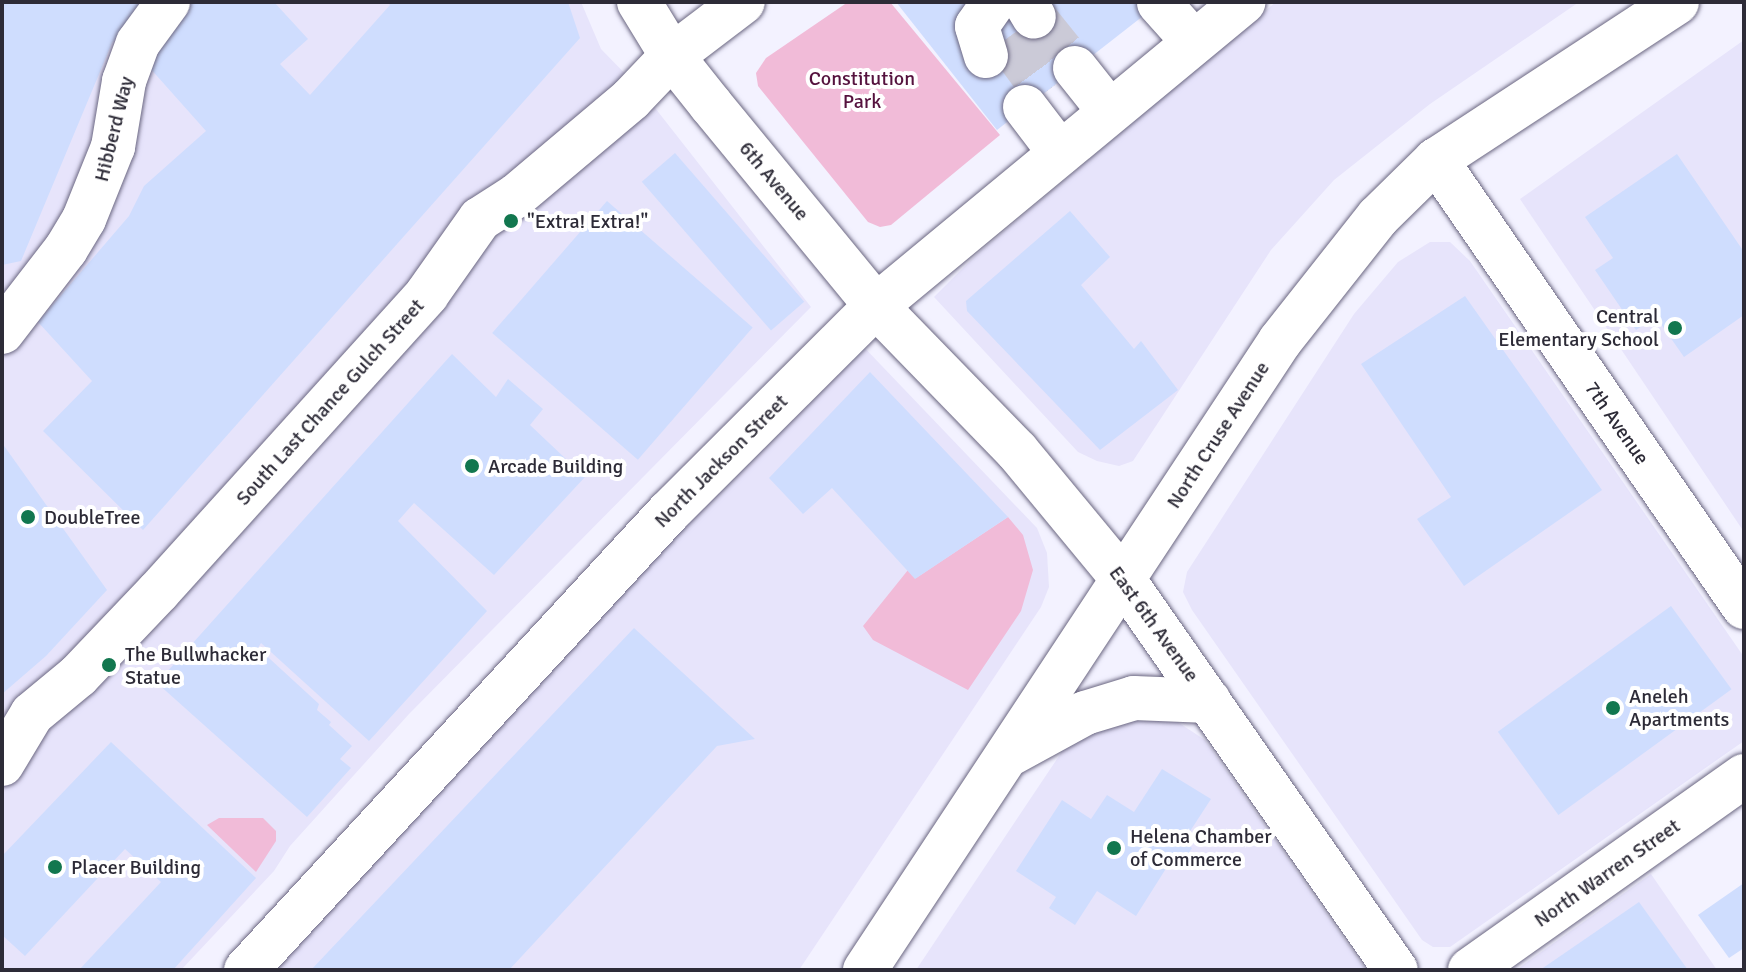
<!DOCTYPE html>
<style>
body{margin:0}
#map{position:relative;width:1746px;height:972px;overflow:hidden;background:#f3f2ff;font-family:Signika,sans-serif}
div>[style]{position:absolute}
[style*='--x']{left:calc(var(--x)*1px);top:calc(var(--y)*1px);width:calc(var(--w)*1px);rotate:calc(var(--a)*1deg)}
.built>*{inset:0;background:#e7e4fb}
.green>*{inset:0;background:#f1bbd8}
.building>*{inset:0;background:#cfddfe;transform-origin:0 0}
.minor-tunnel>*{height:44px;margin-top:-22px;transform-origin:0;background:repeating-linear-gradient(90deg,#cbcad7 0 44px,transparent 0 66px)}
.roads{filter:drop-shadow(0 0 2px #6a6681) drop-shadow(0 0 2px #6a6681)}
.minor>*{height:44px;margin:-22px;padding:0 22px;transform-origin:22px;border-radius:22px;background:#fff}
.dots>*{width:22px;height:22px;translate:-50% -50%;box-sizing:border-box;border:4px solid #fff;border-radius:50%}
span{translate:-50% -50%;white-space:nowrap;text-align:center;line-height:1.15;-webkit-text-stroke:8px #fff;paint-order:stroke}
.park-label{font-size:20px;color:#55123e}
.street-label{font-size:20px;color:#2d2b37}
.poi-label{font-size:20px;color:#2d2b37}
.left{translate:0 -50%;text-align:left}
.right{translate:-100% -50%;text-align:right}
.frame{position:absolute;inset:0;border:4px solid #2d2b37;pointer-events:none}
</style>
<div id="map">
<div class="built">
<div style="clip-path:polygon(2px 2px,581px 2px,601px 49px,641px 90px,811px 307px,409px 714px,290px 846px,274px 871px,181px 970px,2px 970px)"></div>
<div style="clip-path:polygon(1276px 2px,1579px 2px,1430px 104px,1334px 180px,1271px 250px,1133px 461px,1119px 466px,1097px 461px,1078px 452px,934px 297px,978px 253px)"></div>
<div style="clip-path:polygon(1744px 40px,1744px 532px,1520px 199px)"></div>
<div style="clip-path:polygon(1430px 242px,1450px 242px,1470px 261px,1744px 657px,1744px 741px,1450px 947px,1433px 947px,1422px 940px,1192px 610px,1183px 592px,1187px 572px,1354px 314px,1398px 262px)"></div>
<div style="clip-path:polygon(859px 342px,1037px 528px,1047px 553px,1049px 587px,1041px 607px,799px 970px,260px 970px)"></div>
<div style="clip-path:polygon(1104px 716px,1176px 721px,1205px 740px,1366px 970px,916px 970px,1065px 747px)"></div>
<div style="clip-path:polygon(1651px 874px,1717px 970px,1516px 970px)"></div>
</div>
<div class="green">
<div style="clip-path:polygon(848px 2px,890px 2px,1000px 135px,891px 225px,880px 227px,868px 222px,758px 86px,756px 73px,766px 58px)"></div>
<div style="clip-path:polygon(1008px 517px,1023px 535px,1033px 570px,1021px 611px,968px 690px,873px 640px,863px 626px,908px 570px,916px 578px)"></div>
<div style="clip-path:polygon(219px 818px,263px 818px,276px 831px,276px 841px,256px 872px,207px 825px)"></div>
</div>
<div class="building">
<div style="clip-path:polygon(2px 2px,146px 2px,112px 43px,21px 261px,2px 265px)"></div>
<div style="clip-path:polygon(191px 2px,274px 2px,308px 39px,280px 64px,310px 95px,390px 5px,387px 2px,568px 2px,580px 38px,143px 530px,43px 431px,92px 381px,38px 322px,129px 216px,144px 186px,206px 131px,141px 58px)"></div>
<div style="clip-path:polygon(896px 2px,1161px 2px,997px 130px)"></div>
<div style="left:675px;top:153px;width:197px;height:44px;rotate:49deg"></div>
<div style="clip-path:polygon(1677px 154px,1744px 252px,1744px 315px,1684px 357px,1656px 317px,1636px 330px,1595px 270px,1613px 258px,1585px 217px)"></div>
<div style="left:607px;top:201px;width:193px;height:175px;rotate:41deg"></div>
<div style="clip-path:polygon(1070px 211px,1110px 257px,1081px 285px,1134px 349px,1141px 341px,1178px 390px,1100px 450px,967px 311px,966px 301px)"></div>
<div style="clip-path:polygon(1465px 296px,1602px 490px,1464px 586px,1417px 519px,1451px 497px,1361px 364px)"></div>
<div style="clip-path:polygon(452px 354px,496px 397px,508px 379px,543px 409px,530px 425px,585px 477px,494px 575px,414px 503px,398px 521px,487px 611px,369px 741px,261px 643px,258px 648px,319px 704px,317px 710px,331px 722px,329px 725px,352px 746px,340px 759px,351px 768px,307px 817px,157px 683px)"></div>
<div style="clip-path:polygon(870px 372px,1008px 517px,915px 579px,832px 488px,803px 514px,769px 478px)"></div>
<div style="clip-path:polygon(2px 443px,107px 590px,46px 656px,2px 694px)"></div>
<div style="left:1671px;top:606px;width:103px;height:214px;rotate:54deg"></div>
<div style="clip-path:polygon(634px 628px,755px 739px,717px 746px,509px 970px,311px 970px)"></div>
<div style="clip-path:polygon(111px 742px,256px 878px,173px 970px,79px 970px,161px 882px,125px 849px,25px 956px,2px 935px,2px 856px)"></div>
<div style="clip-path:polygon(1162px 769px,1211px 799px,1183px 842px,1192px 848px,1181px 865px,1172px 859px,1136px 916px,1097px 891px,1075px 925px,1049px 908px,1056px 897px,1016px 871px,1062px 800px,1091px 819px,1107px 795px,1134px 812px)"></div>
<div style="clip-path:polygon(1744px 883px,1744px 948px,1729px 958px,1698px 915px)"></div>
<div style="clip-path:polygon(1639px 902px,1688px 970px,1540px 970px)"></div>
</div>
<div class="minor-tunnel">
<div style="--x:1034;--y:17;--w:65;--a:51.2"></div>
<div style="--x:1006;--y:39;--w:66;--a:53.7"></div>
</div>
<div class="roads">
<div class="minor">
<div style="--x:639;--y:2;--w:63;--a:58.6"></div>
<div style="--x:672;--y:56;--w:63;--a:51.5"></div>
<div style="--x:711;--y:105;--w:260;--a:50.6"></div>
<div style="--x:876;--y:306;--w:202;--a:45.8"></div>
<div style="--x:1017;--y:451;--w:166;--a:50.4"></div>
<div style="--x:1123;--y:579;--w:477;--a:55.1"></div>
<div style="--x:1025;--y:2;--w:17;--a:59"></div>
<div style="--x:1159;--y:3;--w:52;--a:48.1"></div>
<div style="--x:986;--y:56;--w:31;--a:-107"></div>
<div style="--x:977;--y:26;--w:29;--a:-55"></div>
<div style="--x:1075;--y:68;--w:56;--a:51.5"></div>
<div style="--x:1025;--y:107;--w:58;--a:52.7"></div>
<div style="--x:1436;--y:160;--w:543;--a:55.43"></div>
<div style="--x:2;--y:332;--w:105;--a:-52.4"></div>
<div style="--x:66;--y:249;--w:35;--a:-59"></div>
<div style="--x:84;--y:219;--w:78;--a:-68.1"></div>
<div style="--x:113;--y:147;--w:67;--a:-80.5"></div>
<div style="--x:124;--y:81;--w:40;--a:-69.8"></div>
<div style="--x:138;--y:43;--w:51;--a:-53.8"></div>
<div style="--x:1012;--y:753;--w:83;--a:-28.7"></div>
<div style="--x:1085;--y:713;--w:51;--a:-17"></div>
<div style="--x:1134;--y:698;--w:75;--a:2.3"></div>
<div style="--x:2;--y:764;--w:58;--a:-59"></div>
<div style="--x:32;--y:714;--w:60;--a:-39.6"></div>
<div style="--x:78;--y:676;--w:117;--a:-46.4"></div>
<div style="--x:159;--y:591;--w:400;--a:-47.9"></div>
<div style="--x:427;--y:294;--w:92;--a:-54.8"></div>
<div style="--x:480;--y:219;--w:43;--a:-32.6"></div>
<div style="--x:516;--y:196;--w:150;--a:-40.1"></div>
<div style="--x:631;--y:99;--w:59;--a:-46.4"></div>
<div style="--x:672;--y:56;--w:89;--a:-37.3"></div>
<div style="--x:246;--y:970;--w:623;--a:-47.28"></div>
<div style="--x:669;--y:512;--w:292;--a:-44.9"></div>
<div style="--x:876;--y:306;--w:477;--a:-39.6"></div>
<div style="--x:865;--y:970;--w:754;--a:-56.58"></div>
<div style="--x:1280;--y:341;--w:158;--a:-51.7"></div>
<div style="--x:1378;--y:217;--w:81;--a:-44.5"></div>
<div style="--x:1436;--y:160;--w:288;--a:-33.2"></div>
<div style="--x:1470;--y:970;--w:336;--a:-35.3"></div>
</div>
</div>
<div class="dots">
<div style="left:511px;top:221px;background:#12774f"></div>
<div style="left:1675px;top:328px;background:#12774f"></div>
<div style="left:472px;top:466px;background:#12774f"></div>
<div style="left:28px;top:517px;background:#12774f"></div>
<div style="left:109px;top:665px;background:#12774f"></div>
<div style="left:1613px;top:708px;background:#12774f"></div>
<div style="left:1114px;top:848px;background:#12774f"></div>
<div style="left:55px;top:867px;background:#12774f"></div>
</div>
<div class="park-label">
<span style="left:862px;top:90px">Constitution<br>Park</span>
</div>
<div class="street-label">
<span style="left:114px;top:129px;rotate:-76deg">Hibberd Way</span>
<span style="left:774px;top:181px;rotate:50deg">6th Avenue</span>
<span style="left:330px;top:402px;rotate:-48deg">South Last Chance Gulch Street</span>
<span style="left:1617px;top:423px;rotate:55deg">7th Avenue</span>
<span style="left:1218px;top:435px;rotate:-57deg">North Cruse Avenue</span>
<span style="left:721px;top:461px;rotate:-45deg">North Jackson Street</span>
<span style="left:1154px;top:624px;rotate:54deg">East 6th Avenue</span>
<span style="left:1607px;top:873px;rotate:-35deg">North Warren Street</span>
</div>
<div class="poi-label">
<span class="left" style="left:527px;top:221px">"Extra! Extra!"</span>
<span class="right" style="left:1659px;top:328px">Central<br>Elementary School</span>
<span class="left" style="left:488px;top:466px">Arcade Building</span>
<span class="left" style="left:44px;top:517px">DoubleTree</span>
<span class="left" style="left:125px;top:666px">The Bullwhacker<br>Statue</span>
<span class="left" style="left:1629px;top:708px">Aneleh<br>Apartments</span>
<span class="left" style="left:1130px;top:848px">Helena Chamber<br>of Commerce</span>
<span class="left" style="left:71px;top:867px">Placer Building</span>
</div>
<div class="frame"></div>
</div>
